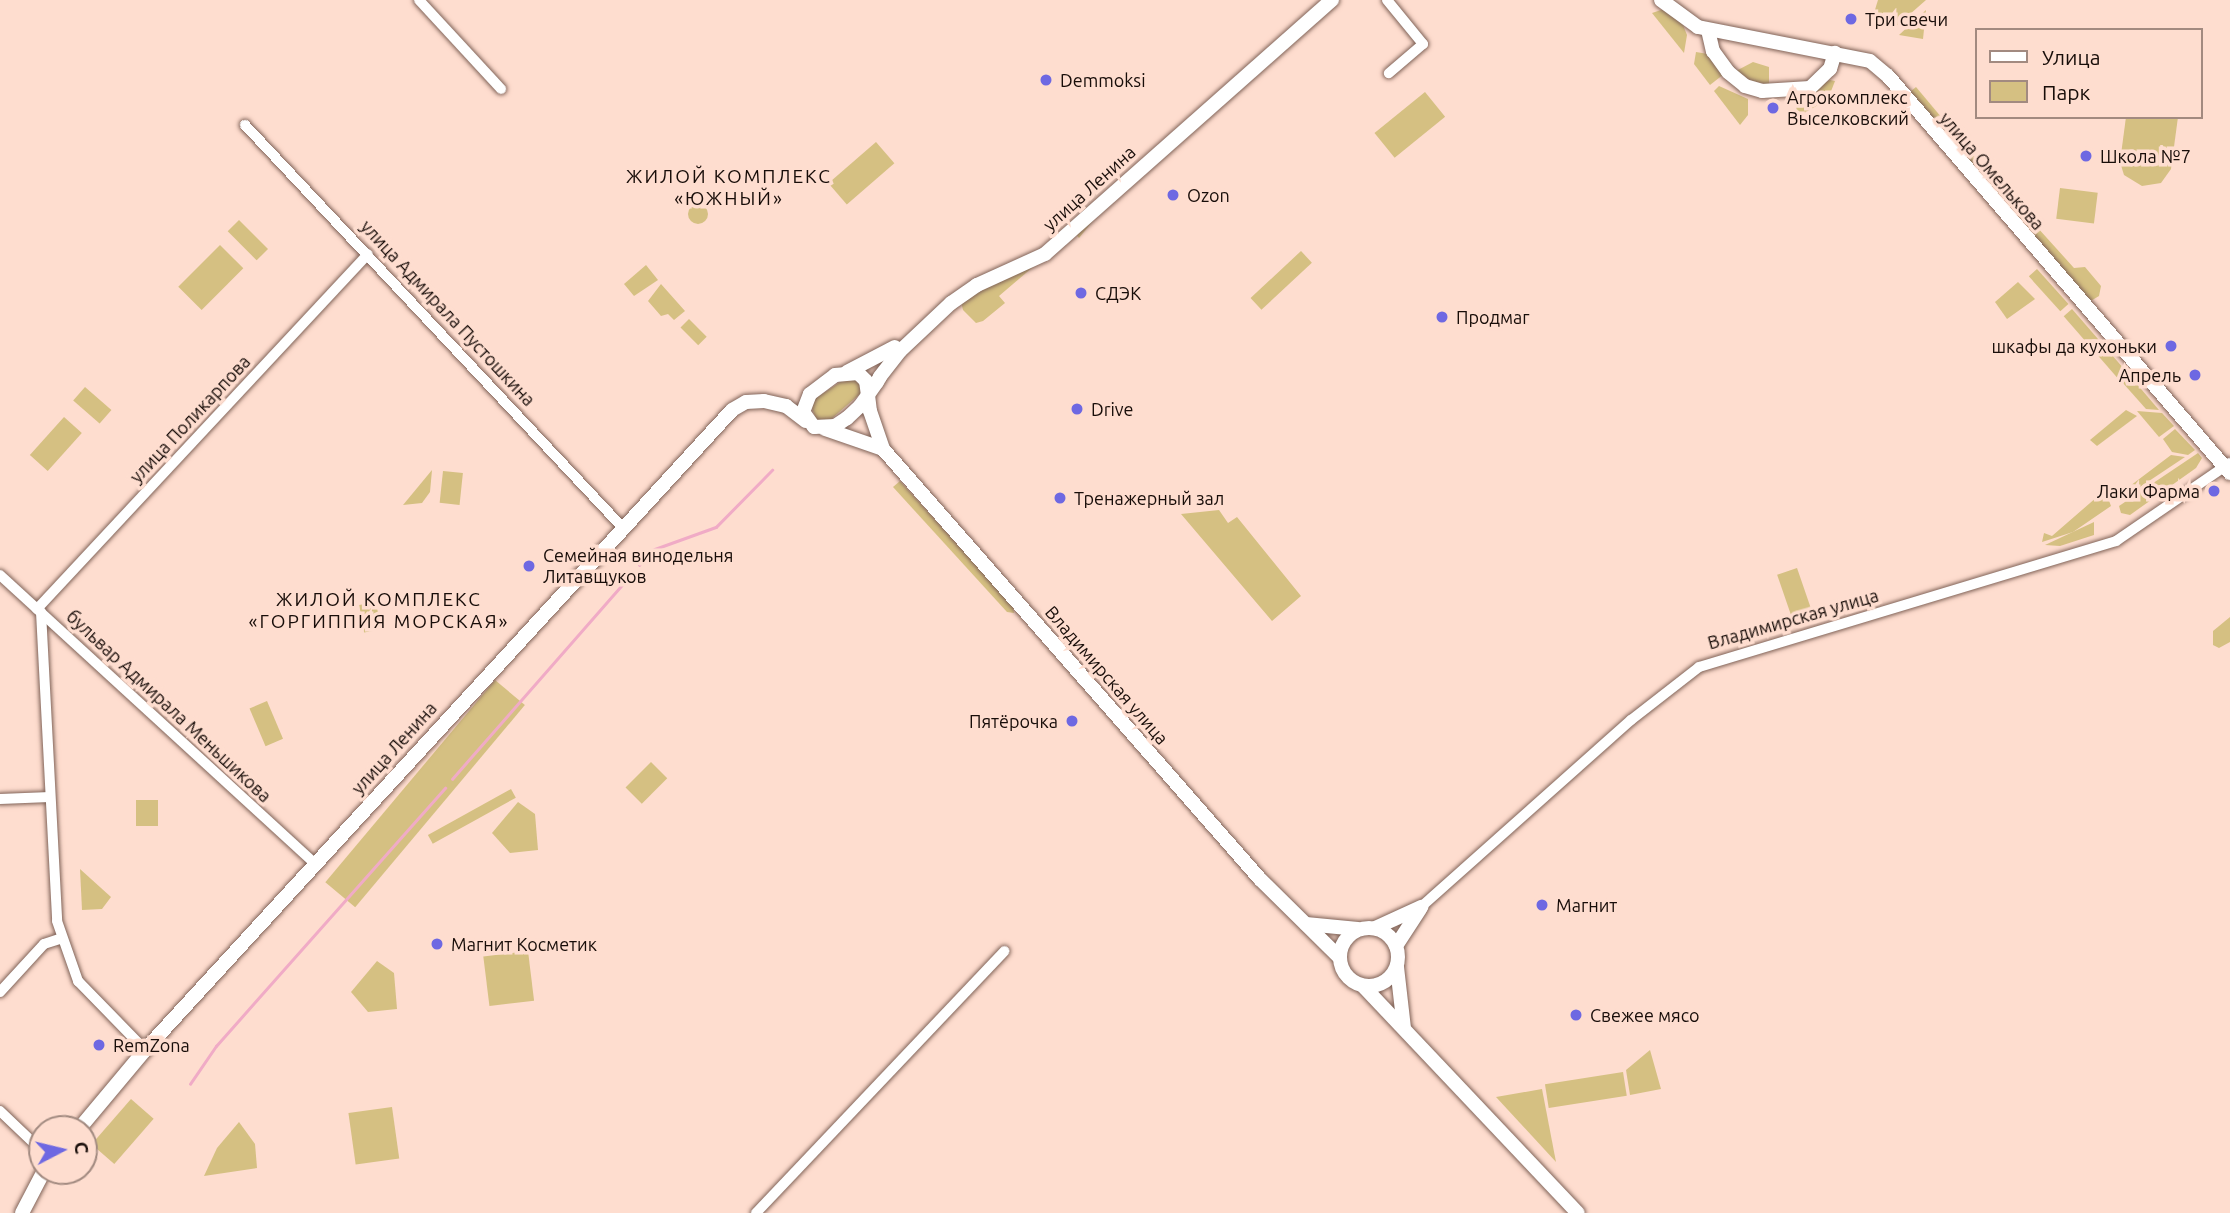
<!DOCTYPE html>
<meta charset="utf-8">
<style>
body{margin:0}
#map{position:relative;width:2230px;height:1213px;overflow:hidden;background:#feddcf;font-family:Ubuntu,sans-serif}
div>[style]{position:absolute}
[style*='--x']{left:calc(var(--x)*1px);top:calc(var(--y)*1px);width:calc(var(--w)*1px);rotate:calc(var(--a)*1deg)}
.green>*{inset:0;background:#d5c082;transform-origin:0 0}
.round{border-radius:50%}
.stream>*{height:2.5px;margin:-1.25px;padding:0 1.25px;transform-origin:1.25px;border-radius:1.25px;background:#f0abc6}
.roads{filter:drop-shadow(0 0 2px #806358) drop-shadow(0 0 2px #806358)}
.minor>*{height:10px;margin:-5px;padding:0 5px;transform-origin:5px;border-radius:5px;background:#fff}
.tertiary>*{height:14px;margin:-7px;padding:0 7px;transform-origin:7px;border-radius:7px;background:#fff}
.tertiary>.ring{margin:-7px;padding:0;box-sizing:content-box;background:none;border:14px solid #fff;border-radius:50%}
.dots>*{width:19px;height:19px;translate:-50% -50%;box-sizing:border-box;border:4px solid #feddcf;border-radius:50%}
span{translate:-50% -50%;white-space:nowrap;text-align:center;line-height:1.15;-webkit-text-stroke:7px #feddcf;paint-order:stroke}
.poi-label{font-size:18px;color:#180d09}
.left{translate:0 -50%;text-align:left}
.right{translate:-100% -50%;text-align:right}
.street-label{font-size:18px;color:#180d09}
.neighbourhood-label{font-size:19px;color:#180d09;letter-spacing:2px}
.legend{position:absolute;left:1975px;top:28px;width:228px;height:91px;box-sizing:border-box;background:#feddcf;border:2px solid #a28a80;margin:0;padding:9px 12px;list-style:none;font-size:21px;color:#180d09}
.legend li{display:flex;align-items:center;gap:14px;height:35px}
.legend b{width:35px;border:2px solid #a28a80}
.north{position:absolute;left:28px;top:1115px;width:70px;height:70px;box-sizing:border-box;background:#feddcf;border:2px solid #a28a80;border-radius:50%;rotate:83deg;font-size:19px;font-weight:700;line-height:28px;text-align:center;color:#180d09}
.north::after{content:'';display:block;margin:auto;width:24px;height:32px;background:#6e68e2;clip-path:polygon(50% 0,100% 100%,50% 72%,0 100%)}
</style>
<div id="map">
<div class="green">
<div style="clip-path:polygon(1878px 0,1926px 0,1893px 29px,1870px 26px)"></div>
<div style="clip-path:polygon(1664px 9px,1683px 25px,1687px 35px,1684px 53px,1652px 13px)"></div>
<div style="clip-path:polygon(1926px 10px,1923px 39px,1899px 35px)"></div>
<div style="clip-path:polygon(1696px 52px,1708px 54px,1724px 74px,1710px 85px,1694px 64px)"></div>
<div style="clip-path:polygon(1753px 62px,1769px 67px,1769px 85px,1745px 79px,1736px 71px)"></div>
<div style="clip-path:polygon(1830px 80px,1835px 81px,1828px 99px,1796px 118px,1797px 98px)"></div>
<div style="clip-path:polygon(1719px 86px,1748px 99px,1748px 115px,1740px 125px,1714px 91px)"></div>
<div style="left:1916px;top:87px;width:140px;height:11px;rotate:50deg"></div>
<div style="left:1425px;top:92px;width:32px;height:65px;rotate:51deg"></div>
<div style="clip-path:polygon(2126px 117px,2178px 117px,2171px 169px,2161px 183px,2142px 186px,2124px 175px,2120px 162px)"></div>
<div style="left:876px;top:142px;width:28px;height:63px;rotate:49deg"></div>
<div style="left:2060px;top:188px;width:38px;height:31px;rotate:7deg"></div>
<div style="clip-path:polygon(2010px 197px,2074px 268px,2085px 267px,2101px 286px,2099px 296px,2089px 302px,2001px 206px)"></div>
<div class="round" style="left:688px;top:204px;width:20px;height:20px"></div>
<div style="clip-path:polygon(1097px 216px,1079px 238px,1074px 232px,999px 296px,1005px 303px,983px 321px,976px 323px,963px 310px,961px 302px)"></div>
<div style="left:239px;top:220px;width:41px;height:16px;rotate:45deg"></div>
<div style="left:220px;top:245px;width:33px;height:59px;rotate:45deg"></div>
<div style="left:1301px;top:251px;width:16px;height:69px;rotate:47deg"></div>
<div style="clip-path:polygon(646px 265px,658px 280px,634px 296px,624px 284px)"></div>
<div style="left:2037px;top:269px;width:47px;height:11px;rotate:48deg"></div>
<div style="clip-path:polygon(2018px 282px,2035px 299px,2007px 319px,1995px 302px)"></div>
<div style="clip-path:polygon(661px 284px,685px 311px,674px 320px,668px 314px,661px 316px,648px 301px)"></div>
<div style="left:2072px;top:309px;width:82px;height:11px;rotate:49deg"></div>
<div style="left:689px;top:319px;width:25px;height:12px;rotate:45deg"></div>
<div style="clip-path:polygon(851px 375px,860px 382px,860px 394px,830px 420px,817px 422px,810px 402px)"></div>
<div style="clip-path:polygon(2130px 376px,2159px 410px,2146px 409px,2122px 382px)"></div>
<div style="left:85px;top:387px;width:35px;height:18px;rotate:41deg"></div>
<div style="clip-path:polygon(2126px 410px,2137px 416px,2097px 446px,2090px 440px)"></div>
<div style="clip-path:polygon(2137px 411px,2162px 413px,2174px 426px,2159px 437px)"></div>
<div style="left:64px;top:417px;width:24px;height:51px;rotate:42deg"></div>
<div style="clip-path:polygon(2175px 429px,2195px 450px,2188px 455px,2172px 452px,2163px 439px)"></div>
<div style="clip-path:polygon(2198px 453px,2202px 458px,2196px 468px,2130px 515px,2121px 513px,2119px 506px)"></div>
<div style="clip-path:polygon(2171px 455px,2185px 457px,2119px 501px,2117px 487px,2130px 486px)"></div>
<div style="clip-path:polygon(432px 470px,430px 492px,422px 503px,403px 505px)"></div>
<div style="left:443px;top:471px;width:20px;height:32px;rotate:6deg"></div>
<div style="clip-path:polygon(900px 481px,1013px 606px,1014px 613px,1007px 612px,893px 487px)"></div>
<div style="clip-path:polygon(2105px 490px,2111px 506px,2073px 532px,2042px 542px,2044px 533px,2052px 536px)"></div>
<div style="clip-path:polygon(1219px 510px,1228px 523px,1237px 517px,1301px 596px,1272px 621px,1181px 514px)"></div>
<div style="clip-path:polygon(2094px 522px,2094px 535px,2060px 546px,2045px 545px)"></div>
<div style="left:1797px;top:568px;width:46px;height:21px;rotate:71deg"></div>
<div style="left:376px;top:602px;width:28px;height:17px;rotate:80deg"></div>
<div style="clip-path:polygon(2230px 617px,2230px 642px,2219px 648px,2213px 645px,2213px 631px)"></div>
<div style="left:495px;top:680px;width:39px;height:264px;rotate:40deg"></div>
<div style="left:267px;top:701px;width:41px;height:19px;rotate:67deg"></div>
<div style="left:651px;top:762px;width:23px;height:36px;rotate:45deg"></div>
<div style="left:511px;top:789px;width:10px;height:95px;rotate:61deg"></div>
<div style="left:158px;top:800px;width:26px;height:22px;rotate:90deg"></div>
<div style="clip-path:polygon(518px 802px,535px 814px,538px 850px,510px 853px,492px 833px)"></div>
<div style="clip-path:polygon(80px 869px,111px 897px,102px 909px,82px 910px)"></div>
<div style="left:528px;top:951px;width:50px;height:45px;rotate:83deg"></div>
<div style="clip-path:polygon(377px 961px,394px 973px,397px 1009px,368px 1012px,351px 992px)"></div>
<div style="clip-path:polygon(1650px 1050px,1661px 1089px,1630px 1095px,1626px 1070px)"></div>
<div style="left:1623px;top:1072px;width:24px;height:79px;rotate:81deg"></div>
<div style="clip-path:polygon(1542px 1089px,1556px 1162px,1496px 1097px)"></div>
<div style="left:131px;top:1099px;width:30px;height:60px;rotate:41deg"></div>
<div style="left:392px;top:1107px;width:52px;height:44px;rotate:82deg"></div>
<div style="clip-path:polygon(239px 1122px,255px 1144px,257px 1168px,204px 1176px,217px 1148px)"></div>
</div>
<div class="stream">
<div style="--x:639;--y:565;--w:20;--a:-49"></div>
<div style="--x:652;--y:550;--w:68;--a:-19.8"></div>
<div style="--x:716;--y:527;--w:80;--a:-45.5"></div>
<div style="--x:452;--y:779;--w:267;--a:-48.8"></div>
<div style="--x:190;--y:1084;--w:46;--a:-55.6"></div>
<div style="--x:216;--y:1046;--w:345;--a:-48.4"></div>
</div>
<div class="roads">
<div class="minor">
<div style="--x:419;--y:0;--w:121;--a:47.3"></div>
<div style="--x:1387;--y:0;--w:57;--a:50.7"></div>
<div style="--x:1423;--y:44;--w:45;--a:139.5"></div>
<div style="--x:245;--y:125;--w:553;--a:46.83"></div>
<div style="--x:0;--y:575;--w:427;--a:42.5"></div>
<div style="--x:37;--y:609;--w:485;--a:-47"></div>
<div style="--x:41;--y:612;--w:309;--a:87"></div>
<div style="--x:57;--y:921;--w:64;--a:70.7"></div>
<div style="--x:78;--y:981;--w:96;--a:45.8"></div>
<div style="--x:0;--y:799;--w:50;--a:-2.3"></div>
<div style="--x:1421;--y:907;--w:281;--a:-41.7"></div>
<div style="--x:1631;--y:720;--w:86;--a:-37.9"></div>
<div style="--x:1699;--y:667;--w:436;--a:-16.8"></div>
<div style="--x:2116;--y:541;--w:138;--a:-34.4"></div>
<div style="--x:0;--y:992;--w:65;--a:-47.5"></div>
<div style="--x:44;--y:944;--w:19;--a:-18"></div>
<div style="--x:0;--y:1111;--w:58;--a:43.6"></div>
<div style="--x:756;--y:1213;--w:361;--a:-46.5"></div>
</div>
<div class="tertiary">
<div style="--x:1332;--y:0;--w:383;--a:138.5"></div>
<div style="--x:1045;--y:254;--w:75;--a:155.5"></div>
<div style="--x:977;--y:285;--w:32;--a:145"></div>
<div style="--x:951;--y:303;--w:70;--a:136.7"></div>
<div style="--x:900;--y:351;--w:33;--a:128"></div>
<div style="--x:880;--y:377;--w:6;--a:121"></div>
<div style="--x:877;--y:382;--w:16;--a:125"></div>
<div style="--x:868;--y:395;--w:14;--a:126"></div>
<div style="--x:860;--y:406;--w:18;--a:137"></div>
<div style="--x:847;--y:418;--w:14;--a:146"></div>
<div style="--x:835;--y:426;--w:21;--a:177"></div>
<div style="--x:814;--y:427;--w:19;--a:-126"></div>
<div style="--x:803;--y:412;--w:19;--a:-69"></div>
<div style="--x:810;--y:394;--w:31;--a:-37"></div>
<div style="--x:835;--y:375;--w:23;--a:-5"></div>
<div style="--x:858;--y:373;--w:11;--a:45"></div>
<div style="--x:866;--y:381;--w:14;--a:82"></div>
<div style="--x:868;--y:395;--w:16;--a:83"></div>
<div style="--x:870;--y:411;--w:40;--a:71.1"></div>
<div style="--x:883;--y:449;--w:572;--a:48.76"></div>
<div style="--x:1260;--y:879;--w:111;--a:44.6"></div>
<div style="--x:1661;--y:0;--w:46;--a:36.1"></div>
<div style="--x:1698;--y:27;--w:175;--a:11.2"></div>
<div style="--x:1870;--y:61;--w:23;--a:40"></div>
<div style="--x:1888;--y:76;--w:524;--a:49.26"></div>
<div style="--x:1708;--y:30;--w:22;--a:77"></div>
<div style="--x:1713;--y:51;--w:26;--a:54"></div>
<div style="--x:1728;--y:72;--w:22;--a:39"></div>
<div style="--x:1745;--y:86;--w:18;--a:16"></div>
<div style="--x:1762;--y:91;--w:48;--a:-3.6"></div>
<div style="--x:1810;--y:88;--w:28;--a:-44"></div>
<div style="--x:1830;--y:69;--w:17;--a:-73"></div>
<div style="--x:847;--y:372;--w:54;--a:-27.5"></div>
<div style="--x:825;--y:429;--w:61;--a:19"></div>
<div style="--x:1306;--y:924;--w:52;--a:5.5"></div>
<div class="ring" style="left:1340px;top:928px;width:44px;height:44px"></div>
<div style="--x:1375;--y:928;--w:51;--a:-24.5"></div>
<div style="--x:1396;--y:946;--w:44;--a:-57"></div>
<div style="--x:1397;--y:967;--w:61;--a:83.5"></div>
<div style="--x:1364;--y:987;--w:311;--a:46.6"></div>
<div style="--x:79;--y:1129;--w:103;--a:-50.1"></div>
<div style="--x:145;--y:1050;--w:868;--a:-47.47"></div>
<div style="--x:732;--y:410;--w:16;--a:-30"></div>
<div style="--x:746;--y:402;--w:18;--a:-3"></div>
<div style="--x:764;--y:401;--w:23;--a:13"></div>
<div style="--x:786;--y:406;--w:25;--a:37"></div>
<div style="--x:22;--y:1213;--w:47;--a:-62.4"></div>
</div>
</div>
<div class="dots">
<div style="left:1851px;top:19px;background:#6e68e2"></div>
<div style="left:1046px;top:80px;background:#6e68e2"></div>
<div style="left:1773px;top:108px;background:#6e68e2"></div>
<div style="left:2086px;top:156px;background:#6e68e2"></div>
<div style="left:1173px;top:195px;background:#6e68e2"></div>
<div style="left:1081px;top:293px;background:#6e68e2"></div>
<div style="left:1442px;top:317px;background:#6e68e2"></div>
<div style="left:2171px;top:346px;background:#6e68e2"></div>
<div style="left:2195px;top:375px;background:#6e68e2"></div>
<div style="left:1077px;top:409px;background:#6e68e2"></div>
<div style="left:2214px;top:491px;background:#6e68e2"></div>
<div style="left:1060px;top:498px;background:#6e68e2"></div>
<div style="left:529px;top:566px;background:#6e68e2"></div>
<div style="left:1072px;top:721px;background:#6e68e2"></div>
<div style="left:1542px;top:905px;background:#6e68e2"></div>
<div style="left:437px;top:944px;background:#6e68e2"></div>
<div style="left:1576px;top:1015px;background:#6e68e2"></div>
<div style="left:99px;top:1045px;background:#6e68e2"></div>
</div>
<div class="poi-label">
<span class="left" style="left:1865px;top:19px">Три свечи</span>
<span class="left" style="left:1060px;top:80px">Demmoksi</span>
<span class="left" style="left:1787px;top:108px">Агрокомплекс<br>Выселковский</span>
<span class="left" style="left:2100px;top:156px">Школа №7</span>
<span class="left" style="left:1187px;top:195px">Ozon</span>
<span class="left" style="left:1095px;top:293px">СДЭК</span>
<span class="left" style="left:1456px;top:317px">Продмаг</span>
<span class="right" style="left:2157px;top:346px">шкафы да кухоньки</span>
<span class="right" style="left:2181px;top:375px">Апрель</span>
<span class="left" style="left:1091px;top:409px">Drive</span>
<span class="right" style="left:2200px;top:491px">Лаки Фарма</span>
<span class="left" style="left:1074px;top:498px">Тренажерный зал</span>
<span class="left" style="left:543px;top:566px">Семейная винодельня<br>Литавщуков</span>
<span class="right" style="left:1058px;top:721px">Пятёрочка</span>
<span class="left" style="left:1556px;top:905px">Магнит</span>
<span class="left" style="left:451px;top:944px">Магнит Косметик</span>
<span class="left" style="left:1590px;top:1015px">Свежее мясо</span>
<span class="left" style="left:113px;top:1045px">RemZona</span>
</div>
<div class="street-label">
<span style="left:1992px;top:171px;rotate:49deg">улица Омелькова</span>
<span style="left:1089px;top:188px;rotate:-42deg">улица Ленина</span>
<span style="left:448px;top:313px;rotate:47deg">улица Адмирала Пустошкина</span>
<span style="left:190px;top:419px;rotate:-47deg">улица Поликарпова</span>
<span style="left:1793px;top:619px;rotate:-16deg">Владимирская улица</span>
<span style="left:1107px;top:675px;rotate:49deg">Владимирская улица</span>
<span style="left:169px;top:706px;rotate:43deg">бульвар Адмирала Меньшикова</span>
<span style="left:394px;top:748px;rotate:-48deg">улица Ленина</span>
</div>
<div class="neighbourhood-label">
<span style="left:729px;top:188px">ЖИЛОЙ КОМПЛЕКС<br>«ЮЖНЫЙ»</span>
<span style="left:379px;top:611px">ЖИЛОЙ КОМПЛЕКС<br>«ГОРГИППИЯ МОРСКАЯ»</span>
</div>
<ul class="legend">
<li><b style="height:9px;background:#fff"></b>Улица</li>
<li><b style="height:19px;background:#d5c082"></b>Парк</li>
</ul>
<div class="north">С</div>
</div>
